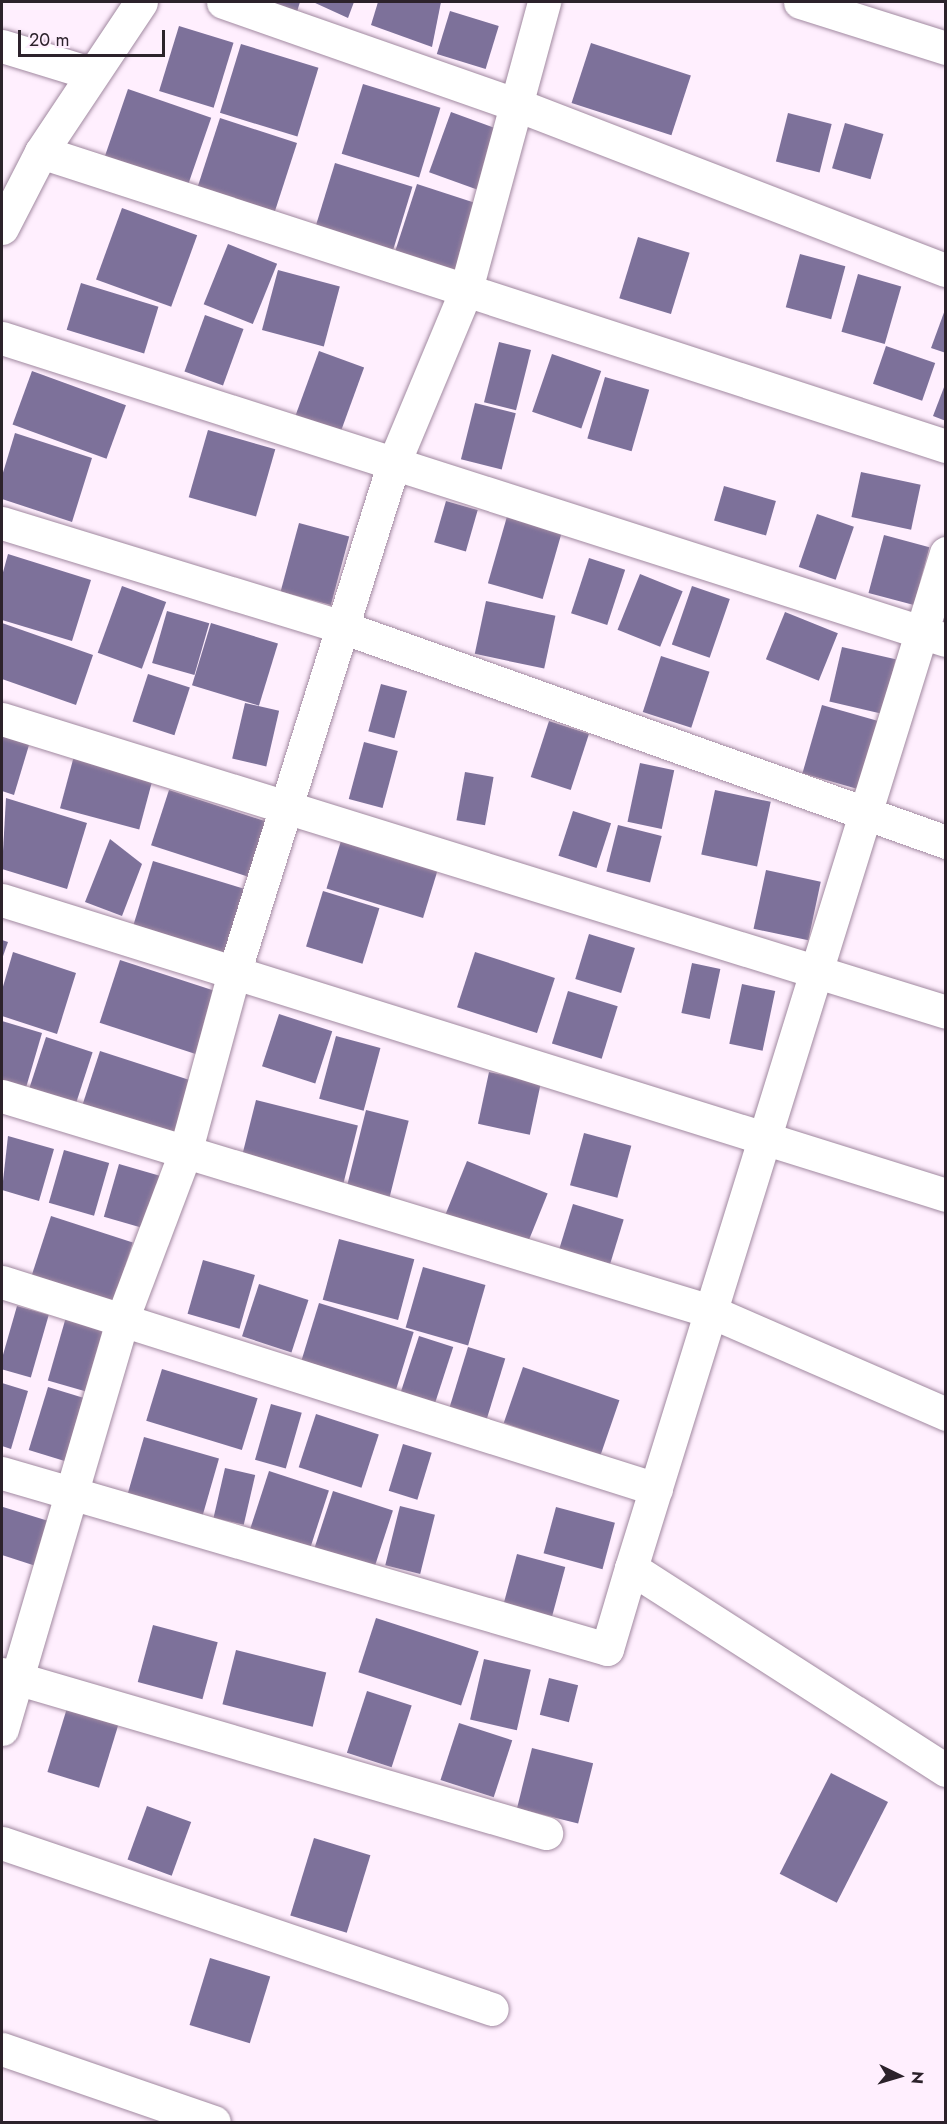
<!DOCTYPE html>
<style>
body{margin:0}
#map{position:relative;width:947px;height:2124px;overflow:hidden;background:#ffeffe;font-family:Jost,sans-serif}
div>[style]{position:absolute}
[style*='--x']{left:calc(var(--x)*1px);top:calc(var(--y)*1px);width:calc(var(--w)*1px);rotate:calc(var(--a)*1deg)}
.building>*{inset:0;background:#7d719a;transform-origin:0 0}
.roads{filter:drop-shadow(0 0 2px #a189a0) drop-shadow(0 0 2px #a189a0)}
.minor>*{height:33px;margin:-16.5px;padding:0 16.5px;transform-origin:16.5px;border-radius:16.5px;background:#fff}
span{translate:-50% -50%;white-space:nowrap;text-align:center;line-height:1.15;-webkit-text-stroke:5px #ffeffe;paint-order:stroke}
.frame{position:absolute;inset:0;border:3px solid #2c222b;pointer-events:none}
.north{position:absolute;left:869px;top:2046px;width:60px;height:60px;-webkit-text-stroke:4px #ffeffe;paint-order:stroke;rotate:95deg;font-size:16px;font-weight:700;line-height:24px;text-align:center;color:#2c222b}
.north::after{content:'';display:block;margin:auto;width:21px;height:27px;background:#2c222b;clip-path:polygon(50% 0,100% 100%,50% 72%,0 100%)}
.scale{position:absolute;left:18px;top:30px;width:147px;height:27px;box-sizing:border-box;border:3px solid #2c222b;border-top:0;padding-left:8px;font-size:18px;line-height:21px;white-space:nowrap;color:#2c222b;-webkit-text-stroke:4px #ffeffe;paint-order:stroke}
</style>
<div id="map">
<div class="building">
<div style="clip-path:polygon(253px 2px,300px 2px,296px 15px)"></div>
<div style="clip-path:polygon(313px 2px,354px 2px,348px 18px)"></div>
<div style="clip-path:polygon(378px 2px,441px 2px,432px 47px,371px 25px)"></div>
<div style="left:450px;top:11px;width:51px;height:45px;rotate:17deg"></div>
<div style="left:179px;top:26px;width:57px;height:68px;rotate:17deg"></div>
<div style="left:591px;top:43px;width:105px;height:63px;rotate:18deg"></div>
<div style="left:241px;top:44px;width:81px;height:72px;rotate:17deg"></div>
<div style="left:363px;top:84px;width:81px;height:73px;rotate:17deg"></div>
<div style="left:128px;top:89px;width:88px;height:74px;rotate:19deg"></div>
<div style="left:451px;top:112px;width:59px;height:64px;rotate:20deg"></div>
<div style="left:788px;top:113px;width:45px;height:50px;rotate:14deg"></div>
<div style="left:220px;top:118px;width:81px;height:74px;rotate:18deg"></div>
<div style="left:845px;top:123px;width:40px;height:47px;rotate:16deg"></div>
<div style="left:335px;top:163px;width:81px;height:74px;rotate:17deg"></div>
<div style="left:417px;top:184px;width:63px;height:83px;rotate:18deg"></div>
<div style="left:122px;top:208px;width:80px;height:76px;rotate:20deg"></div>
<div style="left:638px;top:237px;width:54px;height:64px;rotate:17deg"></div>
<div style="left:228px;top:244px;width:53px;height:65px;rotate:22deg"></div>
<div style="left:800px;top:254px;width:47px;height:55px;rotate:15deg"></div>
<div style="left:278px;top:270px;width:64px;height:62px;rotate:15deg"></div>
<div style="left:858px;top:274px;width:45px;height:60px;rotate:16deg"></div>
<div style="left:81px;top:283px;width:81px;height:49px;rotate:17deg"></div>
<div style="clip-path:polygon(946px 307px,946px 353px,931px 348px)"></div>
<div style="left:205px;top:315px;width:41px;height:60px;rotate:20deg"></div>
<div style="left:499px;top:342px;width:33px;height:62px;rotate:14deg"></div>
<div style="left:886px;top:346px;width:52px;height:40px;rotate:19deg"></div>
<div style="left:319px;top:351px;width:48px;height:74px;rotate:20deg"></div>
<div style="left:552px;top:354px;width:52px;height:61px;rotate:19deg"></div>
<div style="left:32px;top:371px;width:100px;height:57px;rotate:20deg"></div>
<div style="left:605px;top:377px;width:46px;height:64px;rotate:16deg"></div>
<div style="clip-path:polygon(946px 382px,946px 421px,933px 416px)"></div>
<div style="left:475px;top:403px;width:42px;height:58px;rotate:14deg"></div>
<div style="left:208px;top:430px;width:70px;height:70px;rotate:16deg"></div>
<div style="clip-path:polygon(15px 433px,92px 458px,72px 522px,2px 499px,2px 476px)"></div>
<div style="left:861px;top:472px;width:61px;height:46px;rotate:12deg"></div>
<div style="left:724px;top:486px;width:54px;height:36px;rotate:16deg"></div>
<div style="left:446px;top:501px;width:33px;height:43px;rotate:16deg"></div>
<div style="left:508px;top:513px;width:57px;height:73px;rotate:16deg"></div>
<div style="left:817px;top:514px;width:39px;height:56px;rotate:19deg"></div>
<div style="left:299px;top:523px;width:52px;height:71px;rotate:15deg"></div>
<div style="left:884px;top:535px;width:47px;height:60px;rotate:15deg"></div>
<div style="clip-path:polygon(8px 554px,91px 580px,72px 641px,2px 620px,2px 576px)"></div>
<div style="left:589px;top:558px;width:38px;height:58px;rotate:18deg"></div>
<div style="left:640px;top:574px;width:46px;height:60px;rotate:22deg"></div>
<div style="left:122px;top:586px;width:47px;height:71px;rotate:20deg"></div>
<div style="left:692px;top:586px;width:40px;height:62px;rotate:19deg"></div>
<div style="left:486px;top:601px;width:71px;height:54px;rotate:12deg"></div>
<div style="left:167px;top:611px;width:44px;height:54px;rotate:16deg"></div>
<div style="left:785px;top:612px;width:57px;height:51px;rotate:22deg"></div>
<div style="clip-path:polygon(2px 623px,93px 655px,76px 705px,2px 679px)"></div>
<div style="left:211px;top:623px;width:70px;height:65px;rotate:17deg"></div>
<div style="left:842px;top:647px;width:55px;height:56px;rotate:13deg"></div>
<div style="left:661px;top:656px;width:51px;height:59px;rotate:18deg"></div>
<div style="left:148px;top:674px;width:44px;height:50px;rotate:18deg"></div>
<div style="left:381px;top:684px;width:27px;height:49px;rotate:15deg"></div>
<div style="left:245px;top:703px;width:35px;height:57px;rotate:13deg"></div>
<div style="left:822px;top:705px;width:62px;height:71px;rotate:16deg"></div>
<div style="left:549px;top:721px;width:42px;height:59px;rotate:18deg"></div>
<div style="clip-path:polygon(2px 725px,32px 735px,14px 795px,2px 791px)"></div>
<div style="left:364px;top:742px;width:35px;height:59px;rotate:15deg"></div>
<div style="left:74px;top:756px;width:82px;height:54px;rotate:15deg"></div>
<div style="left:640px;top:763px;width:35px;height:60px;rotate:12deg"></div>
<div style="left:465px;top:772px;width:29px;height:49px;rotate:10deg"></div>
<div style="left:169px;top:790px;width:103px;height:58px;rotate:18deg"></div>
<div style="left:715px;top:790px;width:57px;height:66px;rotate:12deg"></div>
<div style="clip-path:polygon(6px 798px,87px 823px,67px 889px,2px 869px)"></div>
<div style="left:573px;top:811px;width:40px;height:47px;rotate:18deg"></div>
<div style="left:618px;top:825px;width:45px;height:48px;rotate:14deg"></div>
<div style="left:344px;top:831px;width:101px;height:60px;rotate:17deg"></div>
<div style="clip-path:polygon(110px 839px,142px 864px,122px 916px,85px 902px)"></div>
<div style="left:153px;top:861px;width:96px;height:68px;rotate:17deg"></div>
<div style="left:766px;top:870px;width:56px;height:60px;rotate:12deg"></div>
<div style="left:323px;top:891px;width:59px;height:58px;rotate:17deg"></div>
<div style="left:589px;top:934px;width:48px;height:47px;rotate:17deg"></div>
<div style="clip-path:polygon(2px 940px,8px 942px,2px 959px)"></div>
<div style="clip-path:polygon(13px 952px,76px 973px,57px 1034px,2px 1016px,2px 990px)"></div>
<div style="left:475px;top:952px;width:84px;height:58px;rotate:18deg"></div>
<div style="left:120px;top:960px;width:109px;height:66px;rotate:18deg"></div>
<div style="left:692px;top:963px;width:29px;height:51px;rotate:12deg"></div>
<div style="left:742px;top:984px;width:34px;height:61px;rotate:12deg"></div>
<div style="left:568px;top:991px;width:52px;height:55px;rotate:17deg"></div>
<div style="left:279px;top:1014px;width:56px;height:55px;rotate:18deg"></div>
<div style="clip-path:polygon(2px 1021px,42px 1033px,25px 1091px,2px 1084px)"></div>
<div style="left:336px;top:1036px;width:46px;height:65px;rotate:15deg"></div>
<div style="left:46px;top:1037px;width:49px;height:54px;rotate:18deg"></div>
<div style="left:100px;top:1051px;width:103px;height:60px;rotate:18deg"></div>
<div style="left:489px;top:1072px;width:53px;height:53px;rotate:12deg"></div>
<div style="left:256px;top:1100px;width:105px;height:64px;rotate:14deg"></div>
<div style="left:366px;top:1110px;width:44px;height:81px;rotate:14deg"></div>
<div style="left:584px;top:1133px;width:49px;height:54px;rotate:15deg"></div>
<div style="clip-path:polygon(8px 1136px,54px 1149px,39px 1201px,2px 1190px)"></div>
<div style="left:64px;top:1150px;width:47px;height:55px;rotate:16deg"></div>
<div style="left:467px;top:1161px;width:87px;height:60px;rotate:22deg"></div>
<div style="left:119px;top:1164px;width:45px;height:55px;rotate:16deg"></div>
<div style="left:573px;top:1204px;width:53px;height:48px;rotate:17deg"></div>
<div style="left:51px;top:1216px;width:86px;height:63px;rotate:18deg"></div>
<div style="left:339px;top:1239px;width:78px;height:63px;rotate:15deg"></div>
<div style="left:203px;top:1260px;width:54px;height:56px;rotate:16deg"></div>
<div style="left:423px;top:1267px;width:65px;height:63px;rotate:16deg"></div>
<div style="left:259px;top:1284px;width:52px;height:55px;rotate:18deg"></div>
<div style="left:319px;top:1303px;width:99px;height:60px;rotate:17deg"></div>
<div style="left:17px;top:1306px;width:33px;height:65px;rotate:16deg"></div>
<div style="left:66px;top:1317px;width:47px;height:66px;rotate:16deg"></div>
<div style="left:419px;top:1336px;width:36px;height:62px;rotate:18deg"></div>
<div style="left:468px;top:1347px;width:39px;height:65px;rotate:17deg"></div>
<div style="left:523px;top:1367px;width:102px;height:59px;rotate:19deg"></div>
<div style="left:162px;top:1369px;width:100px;height:54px;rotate:17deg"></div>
<div style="clip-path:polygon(2px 1383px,28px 1391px,11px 1449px,2px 1446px)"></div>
<div style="left:48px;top:1387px;width:41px;height:66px;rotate:17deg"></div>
<div style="left:271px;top:1404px;width:32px;height:58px;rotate:16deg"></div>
<div style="left:316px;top:1414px;width:66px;height:56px;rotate:18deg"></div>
<div style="left:144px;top:1437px;width:78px;height:63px;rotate:16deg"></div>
<div style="left:403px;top:1444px;width:30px;height:49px;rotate:17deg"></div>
<div style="left:225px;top:1468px;width:31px;height:51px;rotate:13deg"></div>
<div style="left:269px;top:1471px;width:63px;height:61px;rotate:18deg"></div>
<div style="left:333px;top:1491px;width:63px;height:61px;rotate:18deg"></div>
<div style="left:400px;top:1506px;width:36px;height:61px;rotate:14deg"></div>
<div style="clip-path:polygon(3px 1507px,55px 1523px,42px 1568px,2px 1555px)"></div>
<div style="left:556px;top:1507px;width:61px;height:48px;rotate:15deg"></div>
<div style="left:517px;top:1554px;width:50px;height:57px;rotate:15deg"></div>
<div style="left:376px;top:1618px;width:108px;height:57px;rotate:18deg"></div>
<div style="left:153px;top:1625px;width:67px;height:59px;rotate:15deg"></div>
<div style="left:236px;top:1650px;width:93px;height:56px;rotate:14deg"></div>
<div style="left:484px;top:1659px;width:48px;height:62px;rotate:13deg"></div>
<div style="left:549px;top:1678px;width:30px;height:38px;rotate:14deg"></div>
<div style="left:367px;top:1691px;width:47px;height:65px;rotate:18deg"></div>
<div style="left:67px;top:1708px;width:54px;height:67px;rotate:17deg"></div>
<div style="left:459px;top:1723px;width:56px;height:60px;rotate:18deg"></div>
<div style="left:532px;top:1748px;width:63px;height:62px;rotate:14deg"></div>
<div style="left:831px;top:1773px;width:64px;height:113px;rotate:27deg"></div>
<div style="left:147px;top:1806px;width:47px;height:57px;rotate:20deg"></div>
<div style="left:314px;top:1838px;width:59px;height:81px;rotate:17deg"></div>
<div style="left:210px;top:1958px;width:63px;height:70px;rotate:17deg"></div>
</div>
<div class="roads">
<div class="minor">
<div style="--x:223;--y:2;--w:315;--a:19.3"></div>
<div style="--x:520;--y:106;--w:456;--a:21.1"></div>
<div style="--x:800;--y:2;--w:153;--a:17.5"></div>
<div style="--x:2;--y:46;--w:92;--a:17.1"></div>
<div style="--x:41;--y:152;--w:952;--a:18"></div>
<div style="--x:2;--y:228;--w:85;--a:-62.8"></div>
<div style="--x:41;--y:152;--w:180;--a:-56.3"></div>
<div style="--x:2;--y:338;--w:991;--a:17.74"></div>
<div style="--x:2;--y:523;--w:356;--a:17"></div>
<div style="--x:342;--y:627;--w:641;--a:19.59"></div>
<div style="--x:946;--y:553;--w:1063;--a:107.24"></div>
<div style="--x:631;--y:1568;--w:374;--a:32.7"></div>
<div style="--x:2;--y:719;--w:988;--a:17.24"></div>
<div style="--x:2;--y:900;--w:989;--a:17.35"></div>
<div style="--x:2;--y:1096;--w:737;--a:16.89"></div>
<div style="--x:707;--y:1310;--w:261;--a:23.5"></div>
<div style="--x:2;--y:1282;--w:686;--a:17.56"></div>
<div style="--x:2;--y:1473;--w:630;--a:16.22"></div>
<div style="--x:607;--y:1649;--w:84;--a:-73.5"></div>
<div style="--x:2;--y:1674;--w:567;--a:16.29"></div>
<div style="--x:2;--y:1729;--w:429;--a:-73.6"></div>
<div style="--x:123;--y:1317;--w:175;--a:-69.3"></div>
<div style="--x:185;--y:1153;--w:187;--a:-74.8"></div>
<div style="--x:234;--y:973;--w:532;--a:-72.62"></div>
<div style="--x:393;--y:465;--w:186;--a:-67.3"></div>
<div style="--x:465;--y:293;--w:302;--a:-74.8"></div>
<div style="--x:2;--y:1843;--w:517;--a:18.72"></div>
<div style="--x:2;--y:2049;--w:224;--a:19"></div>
</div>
</div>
<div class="frame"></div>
<div class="north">N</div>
<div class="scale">20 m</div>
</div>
